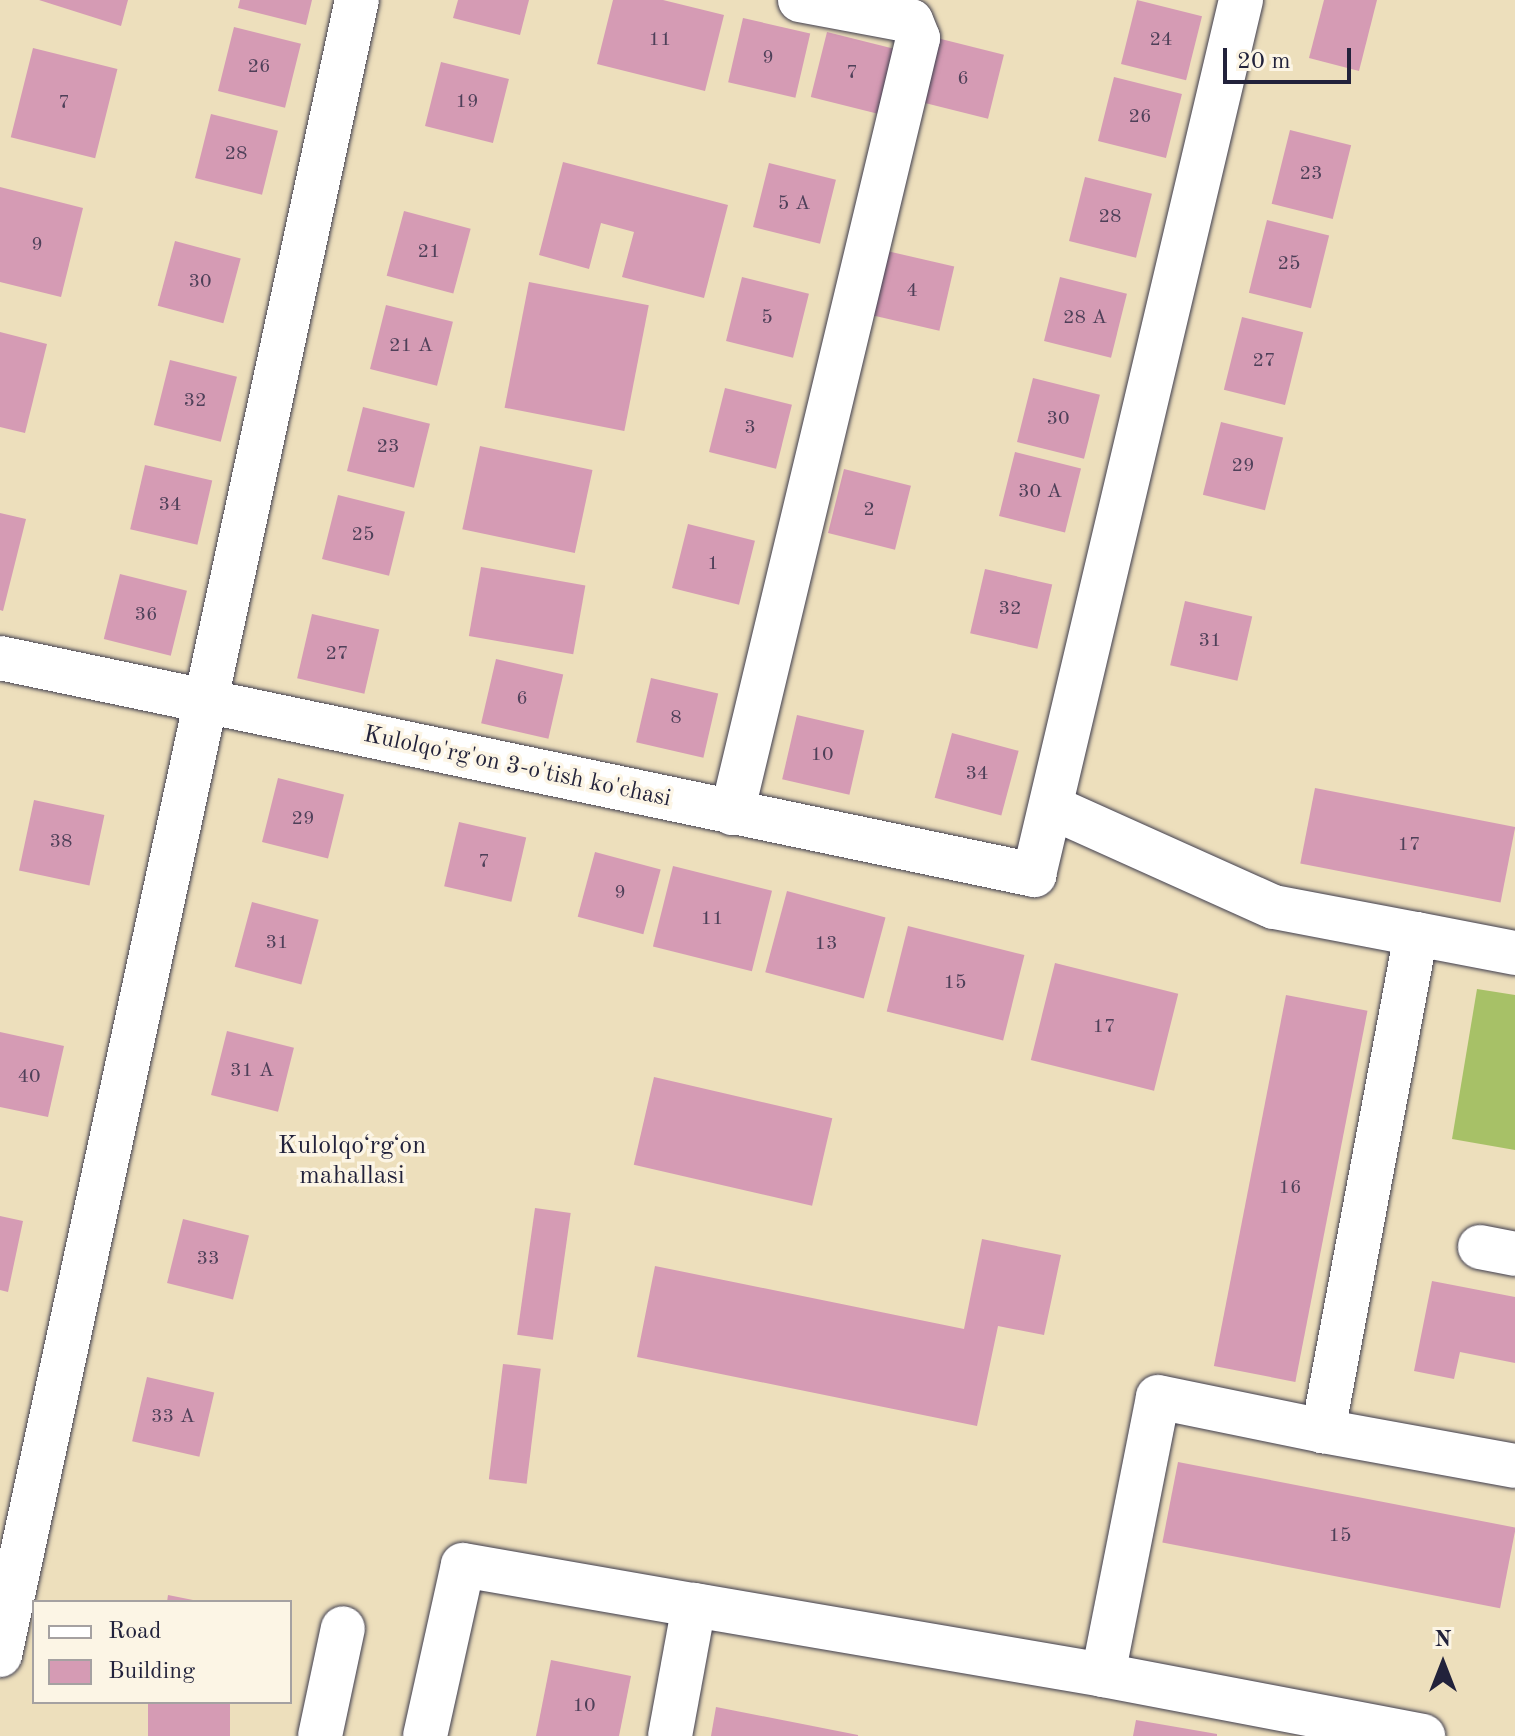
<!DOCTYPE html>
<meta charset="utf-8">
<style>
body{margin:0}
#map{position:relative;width:1515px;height:1736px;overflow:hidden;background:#eddfbc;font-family:"Old Standard TT",serif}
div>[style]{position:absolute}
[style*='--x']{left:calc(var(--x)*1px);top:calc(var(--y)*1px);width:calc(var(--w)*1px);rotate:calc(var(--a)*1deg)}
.green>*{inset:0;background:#a7c167}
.building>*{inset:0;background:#d59bb4;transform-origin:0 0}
.roads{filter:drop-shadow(0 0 2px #403e4e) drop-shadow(0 0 2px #403e4e)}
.minor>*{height:44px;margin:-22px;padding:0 22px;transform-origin:22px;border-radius:22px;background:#fff}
span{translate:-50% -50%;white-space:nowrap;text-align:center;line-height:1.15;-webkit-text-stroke:7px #fcf5e5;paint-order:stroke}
.number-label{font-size:20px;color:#4f4059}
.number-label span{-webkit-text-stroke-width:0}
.street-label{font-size:24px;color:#22223b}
.neighbourhood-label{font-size:26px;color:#22223b}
.legend{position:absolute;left:32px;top:1600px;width:260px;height:104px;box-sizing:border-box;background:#fcf5e5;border:2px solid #a5a1a1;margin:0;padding:10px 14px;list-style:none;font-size:24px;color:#22223b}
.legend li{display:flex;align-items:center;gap:16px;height:40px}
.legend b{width:40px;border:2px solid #a5a1a1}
.north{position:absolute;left:1403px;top:1624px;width:80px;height:80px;-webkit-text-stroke:6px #fcf5e5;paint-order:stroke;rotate:0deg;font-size:22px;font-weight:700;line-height:32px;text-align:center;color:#22223b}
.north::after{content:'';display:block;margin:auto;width:28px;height:36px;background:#22223b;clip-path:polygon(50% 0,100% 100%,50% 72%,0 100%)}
.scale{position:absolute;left:1223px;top:48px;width:128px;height:36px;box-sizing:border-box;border:4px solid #22223b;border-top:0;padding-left:10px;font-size:24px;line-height:28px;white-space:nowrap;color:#22223b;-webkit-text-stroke:6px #fcf5e5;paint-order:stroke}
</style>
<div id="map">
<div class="green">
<div style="clip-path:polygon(1477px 989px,1515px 995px,1515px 1150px,1452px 1139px)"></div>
</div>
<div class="building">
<div style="clip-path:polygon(39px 0,128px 0,121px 26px)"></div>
<div style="clip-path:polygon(240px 0,312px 0,306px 25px,238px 8px)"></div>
<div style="clip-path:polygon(458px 0,529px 0,520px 35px,453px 18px)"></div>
<div style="clip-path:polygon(613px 0,663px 0,724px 15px,705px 91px,597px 64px)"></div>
<div style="left:1137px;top:0;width:67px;height:66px;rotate:14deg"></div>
<div style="clip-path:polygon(1324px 0,1377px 0,1359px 71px,1309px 58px)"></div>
<div style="left:743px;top:18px;width:69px;height:66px;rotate:13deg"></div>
<div style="left:234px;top:27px;width:69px;height:66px;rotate:14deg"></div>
<div style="left:827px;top:32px;width:69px;height:67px;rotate:14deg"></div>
<div style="left:937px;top:38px;width:69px;height:66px;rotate:14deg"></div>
<div style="left:33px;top:48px;width:87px;height:92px;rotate:14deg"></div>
<div style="left:441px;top:62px;width:70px;height:66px;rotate:14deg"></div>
<div style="left:1114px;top:77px;width:70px;height:66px;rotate:14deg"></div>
<div style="left:211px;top:114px;width:69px;height:66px;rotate:14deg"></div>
<div style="left:1290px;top:130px;width:63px;height:76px;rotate:14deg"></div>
<div style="clip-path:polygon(563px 162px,728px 205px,704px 298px,622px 277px,634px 232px,601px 223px,589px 269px,539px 255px)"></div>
<div style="left:769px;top:163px;width:69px;height:66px;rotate:14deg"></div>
<div style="left:1085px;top:177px;width:69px;height:66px;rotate:14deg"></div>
<div style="clip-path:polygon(0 187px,83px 208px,61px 297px,0 282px)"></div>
<div style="left:404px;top:211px;width:69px;height:67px;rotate:15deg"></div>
<div style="left:1267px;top:220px;width:64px;height:75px;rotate:14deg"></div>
<div style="left:175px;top:241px;width:68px;height:67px;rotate:15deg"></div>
<div style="left:887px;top:251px;width:69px;height:66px;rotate:13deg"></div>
<div style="left:742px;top:277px;width:69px;height:66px;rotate:14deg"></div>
<div style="left:1060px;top:277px;width:69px;height:66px;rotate:14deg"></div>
<div style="left:529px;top:282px;width:122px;height:128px;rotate:11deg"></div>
<div style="left:386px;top:305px;width:69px;height:66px;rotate:14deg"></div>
<div style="left:1242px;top:317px;width:63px;height:75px;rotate:14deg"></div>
<div style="clip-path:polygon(0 332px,47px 344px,25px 433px,0 427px)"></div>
<div style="left:170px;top:360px;width:69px;height:67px;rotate:14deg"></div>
<div style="left:1033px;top:378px;width:69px;height:66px;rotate:14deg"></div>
<div style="left:725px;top:388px;width:69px;height:66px;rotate:14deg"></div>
<div style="left:363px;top:407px;width:69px;height:66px;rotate:14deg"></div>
<div style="left:1221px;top:422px;width:64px;height:75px;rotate:14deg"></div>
<div style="left:480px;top:446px;width:115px;height:85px;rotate:12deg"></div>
<div style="left:1015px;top:452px;width:68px;height:66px;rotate:14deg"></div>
<div style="left:145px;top:465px;width:69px;height:66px;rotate:13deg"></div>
<div style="left:844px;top:469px;width:69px;height:66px;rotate:14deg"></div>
<div style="left:338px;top:495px;width:69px;height:66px;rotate:14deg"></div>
<div style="clip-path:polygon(0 513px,26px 519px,3px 611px,0 610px)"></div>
<div style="left:688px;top:524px;width:69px;height:66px;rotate:14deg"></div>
<div style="left:481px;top:567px;width:106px;height:70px;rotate:10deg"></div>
<div style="left:985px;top:569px;width:69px;height:66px;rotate:13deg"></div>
<div style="left:120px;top:574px;width:69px;height:67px;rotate:14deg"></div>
<div style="left:1185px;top:601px;width:69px;height:66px;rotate:13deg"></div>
<div style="left:312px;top:614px;width:69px;height:66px;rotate:13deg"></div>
<div style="left:496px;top:659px;width:69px;height:66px;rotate:13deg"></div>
<div style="left:651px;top:678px;width:69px;height:66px;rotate:13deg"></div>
<div style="left:797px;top:715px;width:69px;height:66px;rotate:13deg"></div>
<div style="left:952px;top:733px;width:69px;height:67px;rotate:15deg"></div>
<div style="left:278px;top:778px;width:68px;height:66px;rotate:14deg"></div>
<div style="left:1315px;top:788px;width:204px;height:77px;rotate:11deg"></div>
<div style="left:34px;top:800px;width:72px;height:72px;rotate:12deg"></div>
<div style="left:459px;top:822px;width:69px;height:66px;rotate:13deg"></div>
<div style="left:595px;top:852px;width:68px;height:67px;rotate:15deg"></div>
<div style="left:673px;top:866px;width:102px;height:83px;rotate:14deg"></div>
<div style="left:787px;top:891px;width:102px;height:84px;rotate:15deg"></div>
<div style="left:252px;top:902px;width:69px;height:67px;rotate:15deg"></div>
<div style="left:908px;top:926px;width:120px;height:88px;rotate:14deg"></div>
<div style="left:1055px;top:963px;width:127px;height:100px;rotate:14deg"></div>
<div style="left:1286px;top:995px;width:83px;height:378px;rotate:11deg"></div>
<div style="left:227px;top:1031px;width:69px;height:66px;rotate:14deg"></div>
<div style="clip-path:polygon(0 1032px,64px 1046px,48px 1117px,0 1107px)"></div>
<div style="left:654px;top:1077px;width:183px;height:90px;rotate:13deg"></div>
<div style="left:535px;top:1208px;width:36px;height:128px;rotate:8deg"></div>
<div style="clip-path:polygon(0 1216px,23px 1221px,8px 1292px,0 1290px)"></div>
<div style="left:183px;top:1219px;width:68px;height:66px;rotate:14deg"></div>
<div style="clip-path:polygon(982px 1239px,1061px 1255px,1044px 1335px,998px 1326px,977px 1426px,637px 1357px,655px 1266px,964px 1329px)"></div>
<div style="clip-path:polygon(1432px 1281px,1515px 1297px,1515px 1363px,1460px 1352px,1454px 1379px,1414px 1371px)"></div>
<div style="left:503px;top:1364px;width:38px;height:116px;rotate:7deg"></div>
<div style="left:147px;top:1377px;width:69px;height:66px;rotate:13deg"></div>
<div style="left:1178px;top:1462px;width:344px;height:82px;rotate:11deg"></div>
<div style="clip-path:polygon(168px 1595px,198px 1601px,198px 1602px,167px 1602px)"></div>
<div style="clip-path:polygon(551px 1660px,631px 1676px,619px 1736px,536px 1736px)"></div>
<div style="left:148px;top:1702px;width:82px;height:35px"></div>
<div style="clip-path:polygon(716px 1707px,858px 1735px,858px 1736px,711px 1736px)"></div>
<div style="clip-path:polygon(1136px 1720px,1217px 1734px,1217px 1736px,1133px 1736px)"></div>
</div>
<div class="roads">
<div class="minor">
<div style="--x:0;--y:658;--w:1057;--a:11.85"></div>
<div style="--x:1034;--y:875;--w:899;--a:-76.69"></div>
<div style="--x:1051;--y:807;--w:244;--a:24.2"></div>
<div style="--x:1274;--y:907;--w:145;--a:10.8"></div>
<div style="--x:732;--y:813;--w:797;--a:-76.5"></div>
<div style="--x:918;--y:38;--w:18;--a:-112"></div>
<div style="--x:911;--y:21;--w:113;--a:-169.3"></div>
<div style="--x:1515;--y:953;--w:101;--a:-169.1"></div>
<div style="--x:1416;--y:934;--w:506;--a:100.6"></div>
<div style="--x:1323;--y:1431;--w:195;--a:10.3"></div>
<div style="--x:1480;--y:1247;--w:36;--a:11"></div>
<div style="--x:0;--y:1655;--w:1693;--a:-77.83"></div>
<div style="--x:1103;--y:1675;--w:326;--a:10.8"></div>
<div style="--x:320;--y:1736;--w:110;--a:-78"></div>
<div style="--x:425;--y:1736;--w:175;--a:-77.5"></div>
<div style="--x:463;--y:1565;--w:245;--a:9.9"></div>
<div style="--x:670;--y:1736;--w:133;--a:-79.6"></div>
<div style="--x:694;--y:1605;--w:415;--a:9.7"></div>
<div style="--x:1103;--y:1675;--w:283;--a:-78.8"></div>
<div style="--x:1158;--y:1397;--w:168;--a:11.6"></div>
</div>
</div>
<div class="number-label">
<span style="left:660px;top:40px">11</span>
<span style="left:1161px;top:40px">24</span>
<span style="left:768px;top:58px">9</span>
<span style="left:259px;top:67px">26</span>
<span style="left:852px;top:73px">7</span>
<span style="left:963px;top:79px">6</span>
<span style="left:467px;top:102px">19</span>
<span style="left:64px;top:103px">7</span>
<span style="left:1140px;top:117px">26</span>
<span style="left:236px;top:154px">28</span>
<span style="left:1311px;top:174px">23</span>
<span style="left:794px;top:204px">5 A</span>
<span style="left:1110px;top:217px">28</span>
<span style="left:37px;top:245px">9</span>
<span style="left:429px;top:252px">21</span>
<span style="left:1289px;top:264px">25</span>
<span style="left:200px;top:282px">30</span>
<span style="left:912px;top:291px">4</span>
<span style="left:767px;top:318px">5</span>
<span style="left:1085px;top:318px">28 A</span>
<span style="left:411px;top:346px">21 A</span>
<span style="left:1264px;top:361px">27</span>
<span style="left:195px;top:401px">32</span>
<span style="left:1058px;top:419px">30</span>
<span style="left:750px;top:428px">3</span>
<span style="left:388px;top:447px">23</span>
<span style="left:1243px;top:466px">29</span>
<span style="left:1040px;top:492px">30 A</span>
<span style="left:170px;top:505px">34</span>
<span style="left:869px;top:510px">2</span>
<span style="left:363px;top:535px">25</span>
<span style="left:713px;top:564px">1</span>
<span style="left:1010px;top:609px">32</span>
<span style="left:146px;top:615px">36</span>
<span style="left:1210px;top:641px">31</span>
<span style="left:337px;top:654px">27</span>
<span style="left:522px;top:699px">6</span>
<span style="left:676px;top:718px">8</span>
<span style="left:822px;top:755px">10</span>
<span style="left:977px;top:774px">34</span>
<span style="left:303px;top:819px">29</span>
<span style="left:61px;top:842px">38</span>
<span style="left:1409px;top:845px">17</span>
<span style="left:484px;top:862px">7</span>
<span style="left:620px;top:893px">9</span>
<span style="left:712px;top:919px">11</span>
<span style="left:277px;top:943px">31</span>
<span style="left:826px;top:944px">13</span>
<span style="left:955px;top:983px">15</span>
<span style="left:1104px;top:1027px">17</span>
<span style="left:252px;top:1071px">31 A</span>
<span style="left:29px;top:1077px">40</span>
<span style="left:1290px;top:1188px">16</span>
<span style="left:208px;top:1259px">33</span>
<span style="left:173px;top:1417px">33 A</span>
<span style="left:1340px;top:1536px">15</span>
<span style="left:584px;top:1706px">10</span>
</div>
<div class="street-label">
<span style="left:517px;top:768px;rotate:12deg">Kulolqo'rg'on 3-o'tish ko'chasi</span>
</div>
<div class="neighbourhood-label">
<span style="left:352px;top:1162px">Kulolqoʻrgʻon<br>mahallasi</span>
</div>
<ul class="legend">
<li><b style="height:10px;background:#fff"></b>Road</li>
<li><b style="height:22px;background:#d59bb4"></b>Building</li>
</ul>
<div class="north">N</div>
<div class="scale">20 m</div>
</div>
